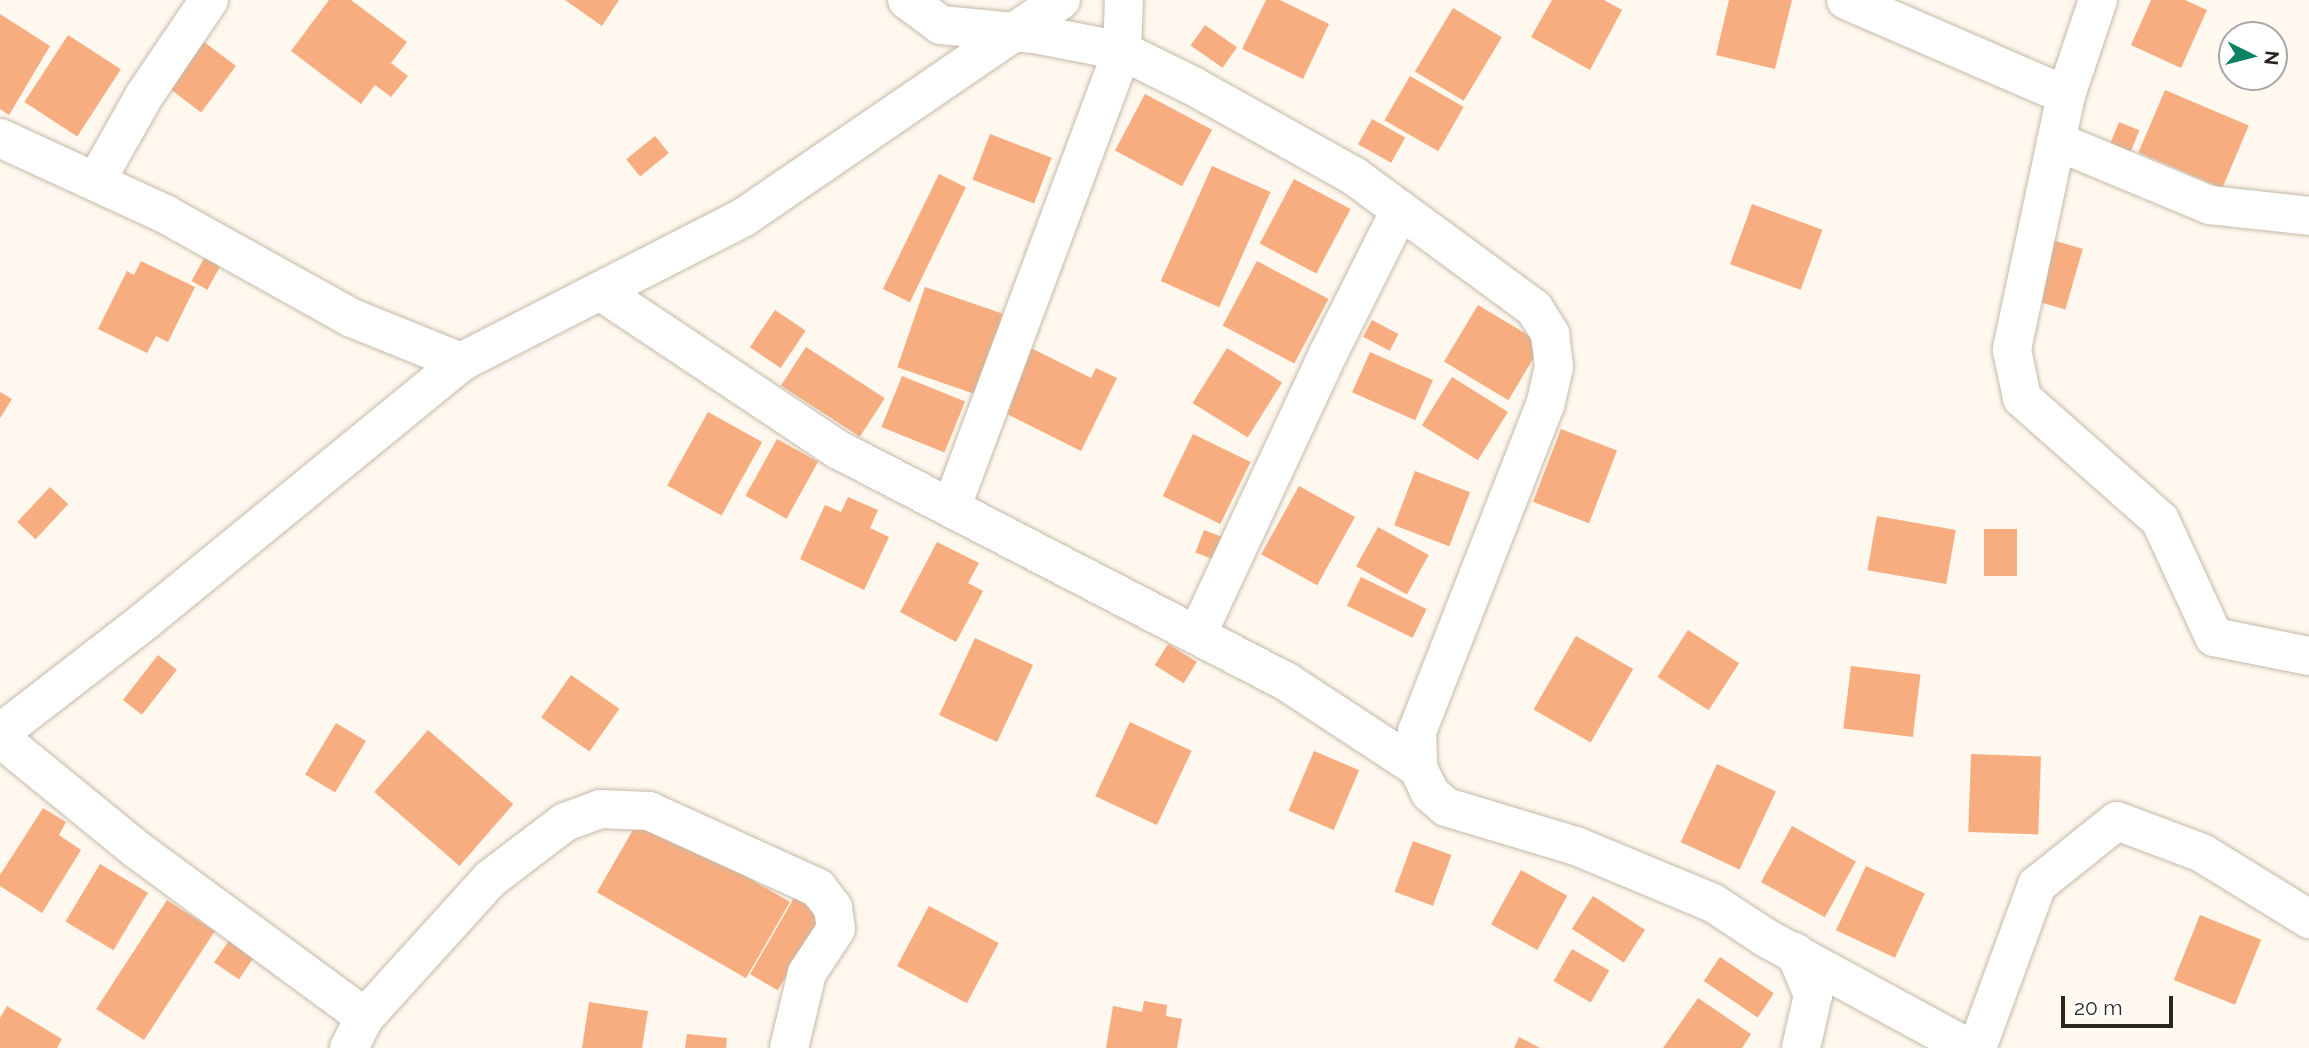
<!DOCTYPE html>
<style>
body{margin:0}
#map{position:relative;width:2309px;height:1048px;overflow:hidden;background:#fff8ee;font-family:Raleway,sans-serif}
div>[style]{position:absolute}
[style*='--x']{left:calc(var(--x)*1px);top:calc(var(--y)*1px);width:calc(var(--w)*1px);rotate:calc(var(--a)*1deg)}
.building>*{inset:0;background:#f7ad7f;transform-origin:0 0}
.roads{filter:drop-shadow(0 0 2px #c5baaa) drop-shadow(0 0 2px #c5baaa)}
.minor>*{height:38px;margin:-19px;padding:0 19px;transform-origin:19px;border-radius:19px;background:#fff}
span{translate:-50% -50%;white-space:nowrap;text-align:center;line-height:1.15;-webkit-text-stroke:6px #fff;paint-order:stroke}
.north{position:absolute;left:2218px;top:21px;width:70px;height:70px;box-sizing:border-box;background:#fff;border:2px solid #a9a8a5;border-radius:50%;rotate:96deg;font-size:19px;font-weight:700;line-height:28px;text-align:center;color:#29251f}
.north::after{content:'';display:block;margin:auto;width:24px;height:32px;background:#0b8362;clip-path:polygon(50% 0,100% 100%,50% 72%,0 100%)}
.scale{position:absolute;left:2061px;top:996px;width:112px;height:32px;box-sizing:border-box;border:4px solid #29251f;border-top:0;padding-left:9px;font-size:21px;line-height:24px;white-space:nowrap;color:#29251f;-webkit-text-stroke:5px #fff;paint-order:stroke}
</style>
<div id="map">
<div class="building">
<div style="clip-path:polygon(329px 0,351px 0,407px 42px,391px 63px,408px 76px,391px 97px,375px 85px,361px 104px,291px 51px)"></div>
<div style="clip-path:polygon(565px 0,619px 0,602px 26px)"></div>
<div style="clip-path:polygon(1266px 0,1280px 0,1329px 24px,1303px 79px,1242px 49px)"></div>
<div style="clip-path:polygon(1552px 0,1604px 0,1622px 10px,1590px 70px,1531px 37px)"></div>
<div style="clip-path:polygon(1729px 0,1792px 0,1775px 69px,1716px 55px)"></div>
<div style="clip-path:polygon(2151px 0,2185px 0,2207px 10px,2181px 68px,2131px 45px)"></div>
<div style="left:1453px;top:8px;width:57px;height:74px;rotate:31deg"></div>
<div style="clip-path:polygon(0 14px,50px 46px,9px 115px,0 109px)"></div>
<div style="left:1205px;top:25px;width:39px;height:25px;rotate:35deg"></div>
<div style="left:68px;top:35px;width:63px;height:80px;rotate:33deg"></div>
<div style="left:204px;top:42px;width:40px;height:58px;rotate:37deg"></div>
<div style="left:1410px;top:76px;width:62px;height:51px;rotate:30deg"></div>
<div style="left:2165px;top:90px;width:91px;height:68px;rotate:23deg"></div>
<div style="left:1145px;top:94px;width:76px;height:64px;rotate:28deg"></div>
<div style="left:1372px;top:119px;width:38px;height:29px;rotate:29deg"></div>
<div style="left:2119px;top:122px;width:22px;height:26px;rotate:22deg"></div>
<div style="left:990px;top:134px;width:66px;height:49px;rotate:21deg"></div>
<div style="left:655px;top:136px;width:22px;height:37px;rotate:51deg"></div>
<div style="left:1212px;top:166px;width:64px;height:126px;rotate:24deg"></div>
<div style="left:939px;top:174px;width:30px;height:128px;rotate:26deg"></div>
<div style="left:1294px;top:179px;width:64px;height:73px;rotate:28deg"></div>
<div style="left:1752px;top:204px;width:75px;height:64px;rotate:20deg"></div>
<div style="left:2052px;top:240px;width:32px;height:63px;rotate:16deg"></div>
<div style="left:207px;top:253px;width:18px;height:32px;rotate:29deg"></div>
<div style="clip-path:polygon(141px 261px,195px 287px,168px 342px,156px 336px,147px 353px,98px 329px,127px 271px,134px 275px)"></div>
<div style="left:1257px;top:261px;width:81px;height:73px;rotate:28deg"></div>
<div style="left:925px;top:287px;width:87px;height:85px;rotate:19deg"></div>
<div style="left:1478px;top:305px;width:75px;height:66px;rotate:31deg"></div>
<div style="left:775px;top:310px;width:37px;height:45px;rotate:34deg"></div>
<div style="left:1372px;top:320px;width:30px;height:19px;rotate:28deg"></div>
<div style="left:806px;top:347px;width:94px;height:46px;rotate:33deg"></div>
<div style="clip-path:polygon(1031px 348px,1091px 378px,1096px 368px,1117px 378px,1081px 451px,1001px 411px)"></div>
<div style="left:1227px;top:348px;width:65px;height:65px;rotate:32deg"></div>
<div style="left:1370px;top:352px;width:69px;height:44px;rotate:24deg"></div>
<div style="left:902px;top:376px;width:68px;height:55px;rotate:22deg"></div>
<div style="left:1452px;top:377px;width:66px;height:57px;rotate:32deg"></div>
<div style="clip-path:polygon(0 392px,12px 399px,0 418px)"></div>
<div style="left:708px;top:412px;width:62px;height:84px;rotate:29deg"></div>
<div style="left:1561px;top:429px;width:60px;height:78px;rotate:21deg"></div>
<div style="left:1193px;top:434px;width:64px;height:69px;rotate:26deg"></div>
<div style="left:777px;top:439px;width:47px;height:65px;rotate:29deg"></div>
<div style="left:1415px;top:471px;width:59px;height:58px;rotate:21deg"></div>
<div style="left:1299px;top:486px;width:64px;height:78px;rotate:29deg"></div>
<div style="left:50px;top:487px;width:25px;height:48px;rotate:43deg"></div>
<div style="clip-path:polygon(848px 497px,878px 510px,870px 528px,889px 537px,864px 590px,800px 559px,825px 505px,841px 512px)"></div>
<div style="left:1877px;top:516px;width:80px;height:55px;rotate:10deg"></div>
<div style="left:1378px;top:527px;width:58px;height:45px;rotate:29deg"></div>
<div style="left:2017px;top:529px;width:47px;height:33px;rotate:90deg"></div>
<div style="left:1204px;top:530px;width:19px;height:24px;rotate:21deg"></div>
<div style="clip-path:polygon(937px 542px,979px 563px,968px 583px,983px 591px,956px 642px,900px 612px)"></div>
<div style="left:1361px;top:577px;width:73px;height:32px;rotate:26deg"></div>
<div style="left:1688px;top:630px;width:61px;height:56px;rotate:33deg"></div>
<div style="left:1576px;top:636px;width:66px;height:85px;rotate:30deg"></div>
<div style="left:975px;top:638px;width:64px;height:85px;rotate:25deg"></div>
<div style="left:1168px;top:644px;width:34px;height:25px;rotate:32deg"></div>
<div style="left:158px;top:655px;width:24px;height:57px;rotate:38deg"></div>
<div style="left:1851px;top:666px;width:70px;height:63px;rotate:7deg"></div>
<div style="left:571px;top:675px;width:59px;height:52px;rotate:35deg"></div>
<div style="left:1130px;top:722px;width:68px;height:82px;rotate:25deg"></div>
<div style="left:336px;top:723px;width:35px;height:60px;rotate:31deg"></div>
<div style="left:428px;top:730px;width:113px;height:82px;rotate:41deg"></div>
<div style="left:1314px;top:751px;width:49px;height:65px;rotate:23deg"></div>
<div style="left:1971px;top:754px;width:70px;height:78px;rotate:2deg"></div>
<div style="left:1717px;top:764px;width:65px;height:86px;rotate:25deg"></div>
<div style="clip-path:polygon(43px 808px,66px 822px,59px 835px,81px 850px,42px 913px,0 886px,0 875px)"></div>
<div style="left:641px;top:816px;width:172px;height:88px;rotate:30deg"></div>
<div style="left:1792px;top:826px;width:73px;height:64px;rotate:29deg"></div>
<div style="left:1413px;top:841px;width:41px;height:54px;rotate:20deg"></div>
<div style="left:100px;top:864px;width:56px;height:67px;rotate:31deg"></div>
<div style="left:1866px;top:866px;width:65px;height:71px;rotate:25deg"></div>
<div style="left:1521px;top:870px;width:53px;height:62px;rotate:29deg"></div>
<div style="left:1593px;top:896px;width:62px;height:39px;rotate:33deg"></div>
<div style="left:794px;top:898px;width:32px;height:88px;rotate:30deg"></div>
<div style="left:167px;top:900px;width:57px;height:130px;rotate:33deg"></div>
<div style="left:929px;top:906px;width:79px;height:68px;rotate:28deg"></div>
<div style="left:2200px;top:915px;width:66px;height:70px;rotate:22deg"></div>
<div style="left:232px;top:936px;width:30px;height:32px;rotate:34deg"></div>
<div style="left:1572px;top:949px;width:43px;height:37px;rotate:30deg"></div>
<div style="left:1720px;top:957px;width:65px;height:29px;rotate:34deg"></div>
<div style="clip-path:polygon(1698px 998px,1751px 1034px,1742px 1048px,1663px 1048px)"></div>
<div style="clip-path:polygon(1144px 1001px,1167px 1005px,1166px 1016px,1182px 1019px,1177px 1048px,1106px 1048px,1113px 1006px,1142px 1012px)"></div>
<div style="clip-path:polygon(589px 1002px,648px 1011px,642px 1048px,582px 1048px)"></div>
<div style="clip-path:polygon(7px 1006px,62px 1039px,57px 1048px,0 1048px,0 1018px)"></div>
<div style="clip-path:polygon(687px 1034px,727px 1038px,726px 1048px,685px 1048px)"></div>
<div style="clip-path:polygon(1519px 1037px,1540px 1048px,1514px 1048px)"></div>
</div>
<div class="roads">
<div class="minor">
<div style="--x:907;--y:0;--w:42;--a:36.3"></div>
<div style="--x:941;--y:25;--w:94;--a:5.5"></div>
<div style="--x:1035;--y:34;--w:89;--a:11.1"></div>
<div style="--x:1122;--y:51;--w:79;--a:26.2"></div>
<div style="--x:1193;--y:86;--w:184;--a:29.2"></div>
<div style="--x:1354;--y:176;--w:223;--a:36.3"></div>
<div style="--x:1534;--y:308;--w:31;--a:58"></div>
<div style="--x:1550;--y:334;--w:33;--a:83"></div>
<div style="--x:1554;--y:367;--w:39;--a:103"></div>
<div style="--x:1545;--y:405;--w:350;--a:111.4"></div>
<div style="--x:1417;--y:731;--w:37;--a:88"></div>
<div style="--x:1418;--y:768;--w:28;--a:64"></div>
<div style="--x:1430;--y:793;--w:21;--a:41"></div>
<div style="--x:1446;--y:807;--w:136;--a:16.7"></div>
<div style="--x:1576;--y:846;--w:148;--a:22.6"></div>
<div style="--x:1713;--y:903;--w:64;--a:33.4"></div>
<div style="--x:1766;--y:938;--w:231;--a:28.5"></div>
<div style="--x:1846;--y:0;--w:240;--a:23.4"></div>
<div style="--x:2098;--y:0;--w:100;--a:108.6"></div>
<div style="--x:2066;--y:95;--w:261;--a:102"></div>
<div style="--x:2012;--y:350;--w:49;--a:78.2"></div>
<div style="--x:2022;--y:398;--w:184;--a:41.5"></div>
<div style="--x:2160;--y:520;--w:129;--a:65.2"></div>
<div style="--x:2214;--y:637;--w:97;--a:11.3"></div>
<div style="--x:0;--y:138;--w:182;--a:24.7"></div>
<div style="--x:165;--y:214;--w:214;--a:29.1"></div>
<div style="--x:352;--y:318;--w:118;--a:22"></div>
<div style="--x:2056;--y:141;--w:167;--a:22.6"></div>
<div style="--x:2210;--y:205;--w:100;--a:6.3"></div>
<div style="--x:96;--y:181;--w:98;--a:-60.5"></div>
<div style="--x:144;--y:96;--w:116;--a:-55.9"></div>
<div style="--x:600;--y:291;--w:285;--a:33.7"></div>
<div style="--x:837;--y:449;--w:507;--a:27.37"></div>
<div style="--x:1287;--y:682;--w:157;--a:33.3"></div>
<div style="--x:952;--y:506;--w:486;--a:-69.5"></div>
<div style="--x:1122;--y:51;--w:51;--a:-87.8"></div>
<div style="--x:1197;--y:635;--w:310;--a:-65"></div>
<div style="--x:1328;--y:354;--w:161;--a:-63.4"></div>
<div style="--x:0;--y:733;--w:185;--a:-37.7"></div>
<div style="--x:146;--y:620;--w:407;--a:-39.3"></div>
<div style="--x:461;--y:362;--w:318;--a:-27.1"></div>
<div style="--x:744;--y:217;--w:384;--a:-34.4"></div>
<div style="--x:0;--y:738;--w:176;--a:39.2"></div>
<div style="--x:136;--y:849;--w:284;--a:36.3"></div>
<div style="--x:1795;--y:952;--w:47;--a:67.3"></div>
<div style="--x:1813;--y:995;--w:54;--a:102.8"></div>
<div style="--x:349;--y:1048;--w:35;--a:-63"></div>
<div style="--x:365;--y:1017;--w:186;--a:-47.8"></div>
<div style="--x:490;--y:879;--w:94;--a:-37.2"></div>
<div style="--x:565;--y:822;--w:37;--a:-20"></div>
<div style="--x:600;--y:809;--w:49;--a:2.3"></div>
<div style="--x:649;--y:811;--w:186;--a:24.5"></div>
<div style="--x:818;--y:888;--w:25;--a:53"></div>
<div style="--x:833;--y:908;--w:21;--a:82"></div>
<div style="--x:836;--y:929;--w:53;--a:123.4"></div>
<div style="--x:807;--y:973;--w:77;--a:103.5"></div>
<div style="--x:1977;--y:1048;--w:174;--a:-69.8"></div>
<div style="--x:2037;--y:885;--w:102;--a:-38.7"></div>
<div style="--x:2117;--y:821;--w:91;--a:20.6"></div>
<div style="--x:2202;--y:853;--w:126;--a:31.7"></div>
</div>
</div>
<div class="north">N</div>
<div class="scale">20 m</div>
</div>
